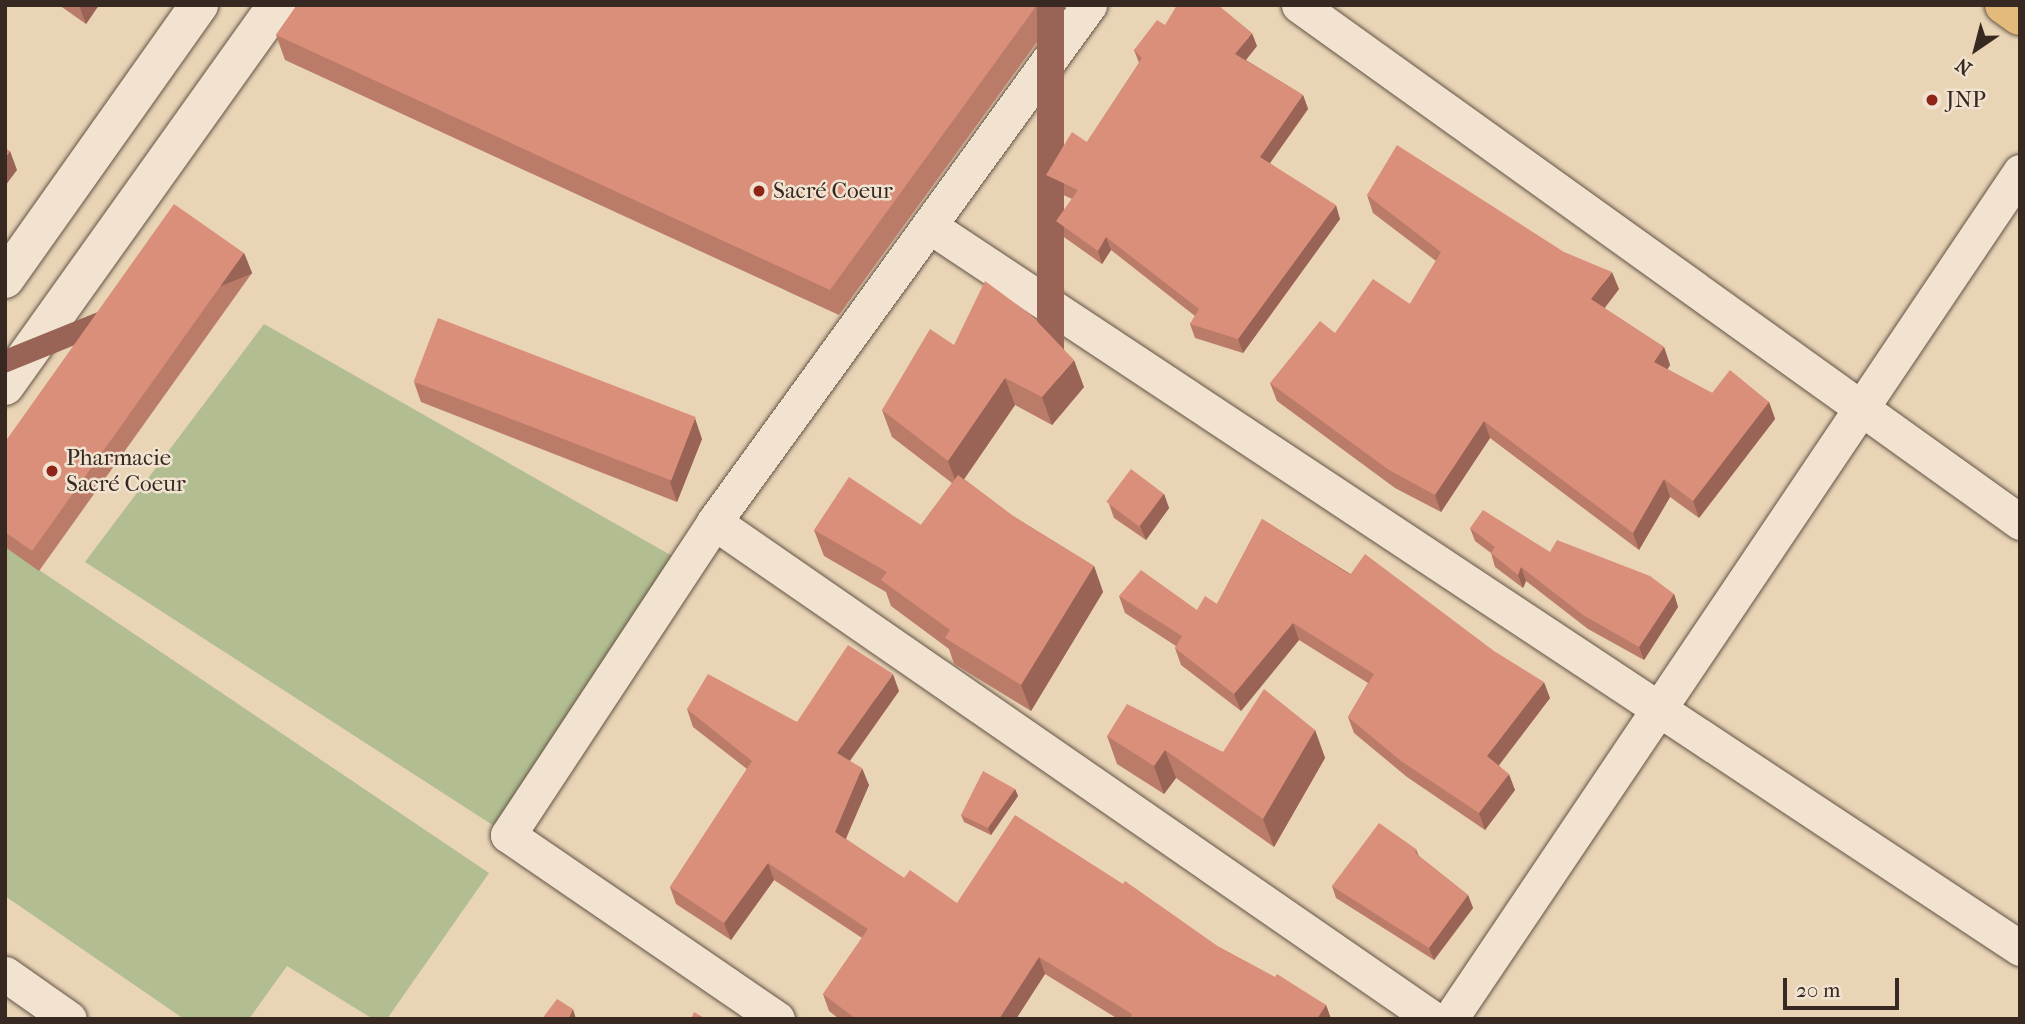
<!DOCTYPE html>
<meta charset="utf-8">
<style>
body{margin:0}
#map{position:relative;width:2025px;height:1024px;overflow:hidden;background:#e9d4b6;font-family:"IM FELL French Canon",serif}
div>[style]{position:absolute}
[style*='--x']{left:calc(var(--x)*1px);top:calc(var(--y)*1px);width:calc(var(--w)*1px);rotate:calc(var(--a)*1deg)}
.green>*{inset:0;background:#b2be91}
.roads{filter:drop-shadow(0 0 2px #645446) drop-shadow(0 0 2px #645446)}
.street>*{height:35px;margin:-17.5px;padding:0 17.5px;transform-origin:17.5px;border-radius:17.5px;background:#f1e3d0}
.secondary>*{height:38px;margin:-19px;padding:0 19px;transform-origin:19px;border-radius:19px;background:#f1e3d0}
.primary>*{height:38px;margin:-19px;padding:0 19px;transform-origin:19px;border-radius:19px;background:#e4ba7b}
.wall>*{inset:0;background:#bb7b69}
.shaded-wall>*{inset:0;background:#996455;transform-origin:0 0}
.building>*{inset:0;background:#da8f7a;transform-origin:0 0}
.dots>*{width:19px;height:19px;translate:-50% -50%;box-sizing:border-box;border:4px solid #f1e3d0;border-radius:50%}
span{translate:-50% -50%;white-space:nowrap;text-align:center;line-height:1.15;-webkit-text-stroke:5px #f1e3d0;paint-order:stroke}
.poi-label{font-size:23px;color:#372921}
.left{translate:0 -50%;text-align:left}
.frame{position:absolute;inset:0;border:7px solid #372921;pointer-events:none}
.north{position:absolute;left:1941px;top:14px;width:70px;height:70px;-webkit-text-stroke:5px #f1e3d0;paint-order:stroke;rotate:215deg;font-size:19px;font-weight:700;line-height:28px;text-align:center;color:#372921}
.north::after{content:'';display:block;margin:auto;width:24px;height:32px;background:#372921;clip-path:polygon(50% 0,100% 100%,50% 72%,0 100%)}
.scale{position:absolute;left:1783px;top:978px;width:116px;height:32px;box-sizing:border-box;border:4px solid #372921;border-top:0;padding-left:9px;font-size:21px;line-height:24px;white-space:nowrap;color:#372921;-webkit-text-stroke:5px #f1e3d0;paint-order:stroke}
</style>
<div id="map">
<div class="green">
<div style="clip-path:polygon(264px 324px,674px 557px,508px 835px,85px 562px)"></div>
<div style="clip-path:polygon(5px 547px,489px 873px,387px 1019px,373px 1019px,287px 966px,249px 1019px,184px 1019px,5px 896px)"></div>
</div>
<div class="roads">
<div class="street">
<div style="--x:1299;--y:5;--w:887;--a:35.64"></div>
<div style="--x:931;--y:227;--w:1306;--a:33.51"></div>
<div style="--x:714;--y:522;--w:874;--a:34.65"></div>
<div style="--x:5;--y:974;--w:78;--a:35.1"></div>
<div style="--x:777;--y:1019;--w:326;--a:-145.6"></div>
<div style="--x:508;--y:835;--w:375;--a:-56.6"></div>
<div style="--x:714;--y:522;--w:639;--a:-54.05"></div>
<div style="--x:1450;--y:1019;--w:1021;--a:-56.06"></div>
</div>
<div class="secondary">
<div style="--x:5;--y:279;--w:336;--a:-54.7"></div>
<div style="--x:5;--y:386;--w:468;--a:-54.5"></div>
</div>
<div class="primary">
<div style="--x:2004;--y:5;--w:19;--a:35"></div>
</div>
</div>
<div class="wall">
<div style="clip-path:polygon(59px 5px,99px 5px,86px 24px)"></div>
<div style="clip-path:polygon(297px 5px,1064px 5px,839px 315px,285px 60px,276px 35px)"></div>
<div style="clip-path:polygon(1165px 25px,1257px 46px,1246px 60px,1303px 95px,1308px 109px,1270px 163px,1340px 219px,1243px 353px,1195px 338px,1190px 324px,1195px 316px,1111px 250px,1102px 264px,1061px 235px,1056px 221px,1072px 199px,1051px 189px,1046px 175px,1087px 142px,1139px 63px,1134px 50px)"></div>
<div style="clip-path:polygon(1367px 195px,1619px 289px,1604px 308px,1664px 347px,1670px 365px,1667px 369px,1712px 393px,1769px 402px,1775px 419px,1699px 518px,1670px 497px,1639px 550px,1490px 438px,1441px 512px,1395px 488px,1277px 401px,1270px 383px,1335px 333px,1410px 304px,1436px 261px,1373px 213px)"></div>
<div style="clip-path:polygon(244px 253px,252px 273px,39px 571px,5px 547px,5px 442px)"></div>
<div style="clip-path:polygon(954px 345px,1084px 387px,1052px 425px,1015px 405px,964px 479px,1013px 516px,1094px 566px,1103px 592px,1031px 711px,954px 664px,949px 649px,891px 606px,886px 592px,824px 556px,814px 530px,921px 525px,952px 483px,892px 437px,882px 410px)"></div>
<div style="clip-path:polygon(414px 382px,702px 439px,677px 502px,421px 402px)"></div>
<div style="clip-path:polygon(1164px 494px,1169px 508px,1146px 540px,1114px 518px,1109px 504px)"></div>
<div style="clip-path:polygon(1262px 519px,1550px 698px,1499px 765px,1515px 790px,1485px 830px,1407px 777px,1354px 733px,1348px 717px,1368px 683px,1299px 640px,1241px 711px,1181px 665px,1175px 648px,1176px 646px,1125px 613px,1119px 596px,1197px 610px,1217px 604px)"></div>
<div style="clip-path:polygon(1470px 528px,1550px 552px,1674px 594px,1678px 607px,1644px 660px,1588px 629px,1526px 581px,1523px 588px,1495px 567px,1491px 553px,1475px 541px)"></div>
<div style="clip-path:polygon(899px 691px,850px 761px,869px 785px,846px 839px,904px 878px,957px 903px,1219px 947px,1326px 1005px,1331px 1019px,1118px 1019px,1045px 974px,1016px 1019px,839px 1019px,829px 1011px,823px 994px,862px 938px,774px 880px,731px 940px,676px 904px,670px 887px,747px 769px,693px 727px,687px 709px,797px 722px)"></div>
<div style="clip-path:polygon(1315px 730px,1325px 758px,1274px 847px,1176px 778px,1164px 794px,1117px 764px,1107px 736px,1223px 752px)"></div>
<div style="clip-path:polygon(1015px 789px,1018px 796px,991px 835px,964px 822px,961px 815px)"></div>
<div style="clip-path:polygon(1416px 849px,1419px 856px,1468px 895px,1473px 908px,1434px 960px,1336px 898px,1332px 886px)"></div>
</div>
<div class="shaded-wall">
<div style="clip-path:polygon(79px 5px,99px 5px,86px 24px)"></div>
<div style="left:1037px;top:5px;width:27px;height:352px"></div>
<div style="clip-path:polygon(1252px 33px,1257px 46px,1240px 67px,1235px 54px)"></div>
<div style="clip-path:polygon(1303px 95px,1308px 109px,1265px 170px,1260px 157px)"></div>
<div style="clip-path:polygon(10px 151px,17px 170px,5px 186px,5px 158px)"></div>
<div style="clip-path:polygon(1336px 205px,1340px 219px,1243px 353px,1238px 339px)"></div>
<div style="clip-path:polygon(1106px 237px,1111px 250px,1102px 264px,1098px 251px)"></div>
<div style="left:244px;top:253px;width:22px;height:366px;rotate:68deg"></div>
<div style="clip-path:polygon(1612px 272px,1619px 289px,1598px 317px,1591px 299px)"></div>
<div style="clip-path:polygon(1664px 347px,1670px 365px,1661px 380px,1654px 362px)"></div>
<div style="clip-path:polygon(1074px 360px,1084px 387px,1052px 425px,1042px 397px)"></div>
<div style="clip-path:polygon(1005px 378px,1015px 405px,958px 488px,948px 461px)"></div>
<div style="clip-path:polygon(1769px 402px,1775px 419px,1699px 518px,1693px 501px)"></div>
<div style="clip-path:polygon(695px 418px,702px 439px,677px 502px,670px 482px)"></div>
<div style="clip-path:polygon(1484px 421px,1490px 438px,1441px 512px,1435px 495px)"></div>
<div style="clip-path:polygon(1664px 479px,1670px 497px,1639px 550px,1633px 533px)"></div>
<div style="clip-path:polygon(1164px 494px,1169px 508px,1146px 540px,1140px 526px)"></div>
<div style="clip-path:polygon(1094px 566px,1103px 592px,1031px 711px,1021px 685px)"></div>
<div style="clip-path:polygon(1521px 567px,1526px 581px,1523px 588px,1518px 575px)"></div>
<div style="clip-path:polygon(1674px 594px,1678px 607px,1644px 660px,1639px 647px)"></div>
<div style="clip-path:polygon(1293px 623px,1299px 640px,1241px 711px,1234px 694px)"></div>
<div style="clip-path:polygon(893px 674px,899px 691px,843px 770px,837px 753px)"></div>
<div style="clip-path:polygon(1544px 682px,1550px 698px,1493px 773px,1487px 756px)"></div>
<div style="clip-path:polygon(1315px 730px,1325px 758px,1274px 847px,1263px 819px)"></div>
<div style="clip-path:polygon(1165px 750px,1176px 778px,1164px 794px,1154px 766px)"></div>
<div style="clip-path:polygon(862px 768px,869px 785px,841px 849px,835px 832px)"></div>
<div style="clip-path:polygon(1509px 774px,1515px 790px,1485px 830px,1479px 813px)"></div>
<div style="clip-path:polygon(1015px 789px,1018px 796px,991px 835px,988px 828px)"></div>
<div style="clip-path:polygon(768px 863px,774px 880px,731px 940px,724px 923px)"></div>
<div style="clip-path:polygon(1468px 895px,1473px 908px,1434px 960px,1429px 948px)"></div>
<div style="clip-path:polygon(1039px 957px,1045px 974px,1016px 1019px,999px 1019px)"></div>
<div style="clip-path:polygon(1326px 1005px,1331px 1019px,1317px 1019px)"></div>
<div style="clip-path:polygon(573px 1009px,576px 1019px,568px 1019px)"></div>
</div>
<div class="building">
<div style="clip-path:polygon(297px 5px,1037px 5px,830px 290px,276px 35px)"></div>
<div style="clip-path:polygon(1177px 5px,1218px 5px,1252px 33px,1235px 54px,1303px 95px,1260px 157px,1336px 205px,1238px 339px,1190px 324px,1199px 309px,1106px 237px,1098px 251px,1056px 221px,1078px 190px,1046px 175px,1072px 132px,1087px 142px,1142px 58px,1134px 50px,1157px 20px,1165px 25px)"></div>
<div style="clip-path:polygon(1397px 145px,1564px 252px,1612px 272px,1591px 299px,1664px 347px,1654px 362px,1712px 393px,1730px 370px,1769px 402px,1693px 501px,1664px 479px,1633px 533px,1484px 421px,1435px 495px,1389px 470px,1270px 383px,1320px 321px,1335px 333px,1373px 279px,1410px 304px,1441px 252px,1367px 195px)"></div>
<div style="clip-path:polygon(5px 148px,10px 151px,5px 158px)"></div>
<div style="clip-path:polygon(174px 204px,244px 253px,32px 551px,5px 532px,5px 442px)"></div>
<div style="clip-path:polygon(985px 281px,1031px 315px,1074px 360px,1042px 397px,1005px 378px,948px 461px,882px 410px,930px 329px,954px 345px)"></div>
<div style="left:438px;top:318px;width:276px;height:68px;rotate:21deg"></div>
<div style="left:1131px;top:469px;width:41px;height:41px;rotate:37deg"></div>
<div style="clip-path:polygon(958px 475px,1013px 516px,1094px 566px,1021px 685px,945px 638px,950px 630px,881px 580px,887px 572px,814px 530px,849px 477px,921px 525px)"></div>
<div style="clip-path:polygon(1483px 510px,1550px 552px,1557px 540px,1650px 576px,1674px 594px,1639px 647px,1583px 615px,1521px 567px,1518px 575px,1491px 553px,1495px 547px,1470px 528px)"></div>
<div style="clip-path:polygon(1262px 519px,1350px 575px,1365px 554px,1494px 651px,1544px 682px,1487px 756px,1509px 774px,1479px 813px,1401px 761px,1348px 717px,1374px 674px,1293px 623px,1234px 694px,1175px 648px,1182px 636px,1119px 596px,1141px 570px,1197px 610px,1205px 596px,1217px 604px)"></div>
<div style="clip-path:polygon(848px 645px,893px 674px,837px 753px,862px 768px,835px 832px,904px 878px,910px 870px,957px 903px,1015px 815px,1123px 884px,1125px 881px,1219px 947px,1275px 977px,1277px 974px,1326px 1005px,1317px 1019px,1130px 1019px,1132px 1014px,1039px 957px,999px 1019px,856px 1019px,823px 994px,868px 929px,768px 863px,724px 923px,670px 887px,752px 761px,687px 709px,708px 674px,797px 722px)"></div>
<div style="clip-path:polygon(1264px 689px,1315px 730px,1263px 819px,1165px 750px,1154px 766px,1107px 736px,1127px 704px,1223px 752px)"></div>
<div style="clip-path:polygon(983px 771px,1015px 789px,988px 828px,961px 815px)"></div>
<div style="clip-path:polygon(1379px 823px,1416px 849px,1415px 853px,1468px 895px,1429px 948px,1332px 886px)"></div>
<div style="clip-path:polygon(557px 999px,573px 1009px,568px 1019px,542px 1019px)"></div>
<div style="clip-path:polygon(694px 1012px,706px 1019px,691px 1019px)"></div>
</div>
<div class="dots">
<div style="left:1932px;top:100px;background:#8f2418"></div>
<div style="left:759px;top:191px;background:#8f2418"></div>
<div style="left:52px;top:471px;background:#8f2418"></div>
</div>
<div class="poi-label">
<span class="left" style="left:1946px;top:100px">JNP</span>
<span class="left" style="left:773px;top:191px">Sacré Coeur</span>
<span class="left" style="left:66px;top:471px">Pharmacie<br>Sacré Coeur</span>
</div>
<div class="frame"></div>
<div class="north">N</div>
<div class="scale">20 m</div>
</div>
